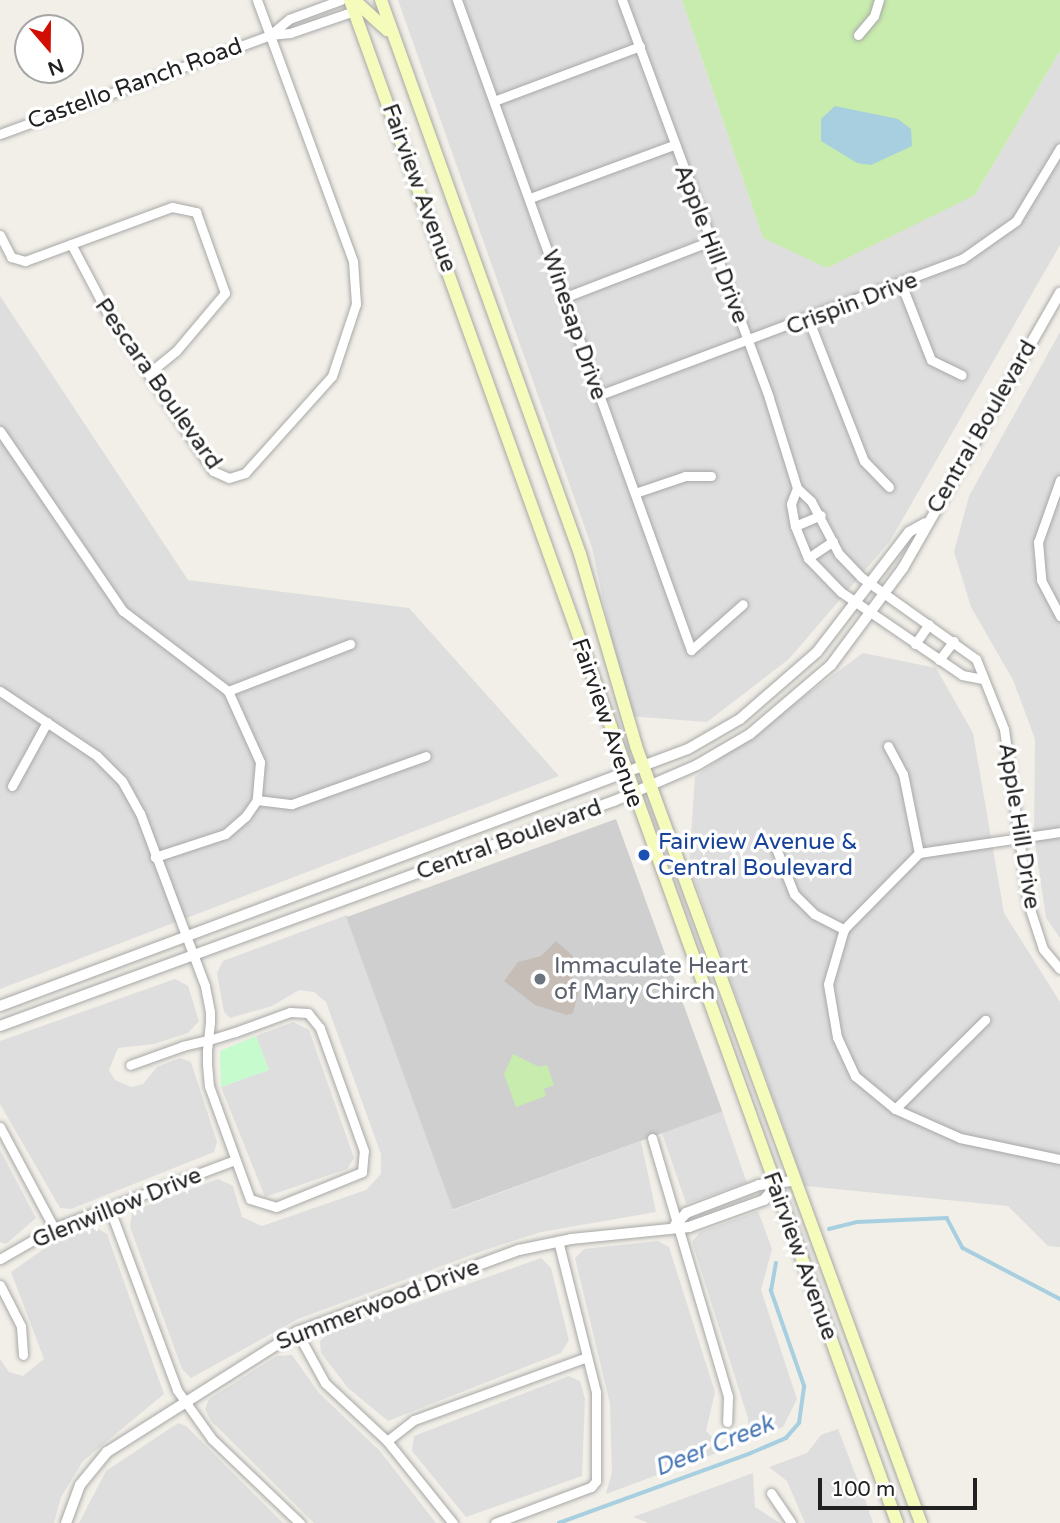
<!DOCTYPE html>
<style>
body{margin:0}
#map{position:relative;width:1060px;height:1523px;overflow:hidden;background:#f1efe7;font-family:"Varela Round",sans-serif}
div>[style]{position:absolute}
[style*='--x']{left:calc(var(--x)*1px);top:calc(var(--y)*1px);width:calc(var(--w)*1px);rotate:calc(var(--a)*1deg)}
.residential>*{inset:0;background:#dfdede;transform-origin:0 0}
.religious>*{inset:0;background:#cfcfcf;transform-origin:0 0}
.grass>*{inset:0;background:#c8ecad}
.park>*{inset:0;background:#c5fbcd}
.water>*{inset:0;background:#a7cfe0}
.stream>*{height:3.5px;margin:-1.75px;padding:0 1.75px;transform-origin:1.75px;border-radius:1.75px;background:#a7cfe0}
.building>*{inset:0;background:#c6beb6}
.roads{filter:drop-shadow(0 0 2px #a8a8a8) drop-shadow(0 0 2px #a8a8a8)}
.minor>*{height:9px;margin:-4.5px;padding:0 4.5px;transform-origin:4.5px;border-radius:4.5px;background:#fff}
.tertiary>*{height:10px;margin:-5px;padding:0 5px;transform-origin:5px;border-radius:5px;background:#fff}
.secondary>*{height:12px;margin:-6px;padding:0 6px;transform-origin:6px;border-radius:6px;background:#f4fbbb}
.dots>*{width:19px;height:19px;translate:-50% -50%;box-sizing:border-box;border:4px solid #fff;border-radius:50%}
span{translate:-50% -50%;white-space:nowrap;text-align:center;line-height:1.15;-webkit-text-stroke:7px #fff;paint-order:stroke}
.street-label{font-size:23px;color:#212121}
.transit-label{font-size:23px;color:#164399}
.left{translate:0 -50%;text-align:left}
.worship-label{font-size:23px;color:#5b616d}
.water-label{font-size:24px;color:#4978b4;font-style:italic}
.north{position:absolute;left:14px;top:14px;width:70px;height:70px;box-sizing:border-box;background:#fff;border:2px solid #a6a6a6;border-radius:50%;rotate:160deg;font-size:19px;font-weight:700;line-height:28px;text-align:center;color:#212121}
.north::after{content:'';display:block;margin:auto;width:24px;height:32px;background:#d20e00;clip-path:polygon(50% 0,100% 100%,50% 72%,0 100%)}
.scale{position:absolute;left:818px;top:1478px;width:159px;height:32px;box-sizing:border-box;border:4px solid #212121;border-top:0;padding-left:9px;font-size:21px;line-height:24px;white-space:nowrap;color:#212121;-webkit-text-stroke:5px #fff;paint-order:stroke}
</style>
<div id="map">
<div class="residential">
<div style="clip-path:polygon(398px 0,682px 0,763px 238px,975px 195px,1060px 51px,1060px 245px,890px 541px,789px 659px,707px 722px,628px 716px,592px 548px)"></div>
<div style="clip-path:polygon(0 296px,188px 580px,409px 608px,559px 776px,0 989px)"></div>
<div style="clip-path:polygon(1060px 332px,1060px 938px,1046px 918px,1034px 836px,1035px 739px,1013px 680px,971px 607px,954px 552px,969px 496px)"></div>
<div style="clip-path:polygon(863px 653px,936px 668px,973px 733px,1004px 913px,1060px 1002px,1060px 1247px,1048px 1246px,1008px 1206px,805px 1186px,689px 865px,695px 777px)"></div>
<div style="clip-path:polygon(347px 915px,453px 1210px,641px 1141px,656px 1212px,541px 1232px,485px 1250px,298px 1319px,191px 1378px,182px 1369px,130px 1227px,132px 1211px,218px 1179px,233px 1186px,242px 1217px,262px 1226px,366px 1190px,381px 1174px,381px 1154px,326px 1002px,314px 992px,299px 990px,272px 1006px,230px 1018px,224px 1012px,217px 973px,223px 961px)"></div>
<div style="clip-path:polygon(175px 979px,188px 986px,199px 1021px,188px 1033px,154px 1044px,118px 1048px,109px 1070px,115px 1080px,131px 1087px,143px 1084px,157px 1067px,180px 1058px,191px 1062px,217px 1142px,214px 1152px,71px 1209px,60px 1208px,0 1104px,0 1041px)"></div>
<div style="clip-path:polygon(293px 1022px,309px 1030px,354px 1158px,347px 1169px,265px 1197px,221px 1087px,269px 1070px,256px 1036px)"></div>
<div style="left:722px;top:1111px;width:76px;height:64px;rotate:71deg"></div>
<div style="clip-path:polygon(0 1150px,36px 1218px,6px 1244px,0 1242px)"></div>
<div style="clip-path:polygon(758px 1211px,772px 1249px,761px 1290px,797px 1399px,783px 1427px,748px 1442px,748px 1418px,692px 1242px,700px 1232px)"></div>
<div style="clip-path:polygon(95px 1227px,107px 1234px,164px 1394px,83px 1461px,61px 1497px,54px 1523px,0 1523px,0 1359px,9px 1372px,23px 1376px,44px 1359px,11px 1272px,51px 1244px)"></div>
<div style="clip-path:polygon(658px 1241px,669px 1247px,715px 1392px,706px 1431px,725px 1450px,606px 1494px,612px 1472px,610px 1404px,575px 1258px,584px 1249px)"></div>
<div style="clip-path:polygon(541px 1258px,551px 1268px,569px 1340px,561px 1353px,388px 1421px,348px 1388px,321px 1353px,320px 1341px,327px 1334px)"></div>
<div style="clip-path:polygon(292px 1355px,319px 1393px,380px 1451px,436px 1523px,314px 1523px,211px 1421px,205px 1409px,209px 1399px,277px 1356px)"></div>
<div style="clip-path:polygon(569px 1376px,580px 1381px,585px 1399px,582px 1476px,466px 1517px,412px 1451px,414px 1436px)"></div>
<div style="clip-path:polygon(178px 1423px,186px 1426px,283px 1523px,79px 1523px,106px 1471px)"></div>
<div style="clip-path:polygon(838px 1429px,863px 1494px,873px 1523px,805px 1523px,787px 1481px,769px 1467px,807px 1453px,821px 1435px)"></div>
<div style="clip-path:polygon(753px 1473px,755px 1507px,780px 1523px,648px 1523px,633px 1517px)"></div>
</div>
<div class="religious">
<div style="left:616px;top:819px;width:311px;height:287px;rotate:70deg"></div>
</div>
<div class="grass">
<div style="clip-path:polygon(682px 0,1060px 0,1060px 51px,975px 195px,827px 268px,763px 238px)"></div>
<div style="clip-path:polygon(513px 1054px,539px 1067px,547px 1065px,554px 1085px,544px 1089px,546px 1096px,516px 1107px,504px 1074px)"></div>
</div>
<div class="park">
<div style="clip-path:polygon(256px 1036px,269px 1070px,221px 1087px,220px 1051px)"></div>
</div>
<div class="water">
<div style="clip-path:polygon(835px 106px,898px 119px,911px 129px,912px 146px,871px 165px,857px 163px,821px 141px,821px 119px)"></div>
</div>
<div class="stream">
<div style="--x:829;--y:1229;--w:29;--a:-14"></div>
<div style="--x:857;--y:1222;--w:90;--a:-2.5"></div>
<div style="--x:947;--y:1218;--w:34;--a:62"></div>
<div style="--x:963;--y:1248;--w:110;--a:27.7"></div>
<div style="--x:559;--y:1523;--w:204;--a:-20"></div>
<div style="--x:751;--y:1453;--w:38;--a:-23"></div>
<div style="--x:786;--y:1438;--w:20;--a:-49"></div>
<div style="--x:799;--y:1423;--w:37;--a:-82"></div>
<div style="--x:804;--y:1386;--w:101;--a:-109.2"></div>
<div style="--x:771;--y:1291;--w:28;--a:-80"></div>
</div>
<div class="building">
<div style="clip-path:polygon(556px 941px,573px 956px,568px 967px,578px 993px,573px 1013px,567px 1015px,535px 1005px,504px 981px,518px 962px,541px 956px)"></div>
</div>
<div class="roads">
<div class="minor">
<div style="--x:457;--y:0;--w:691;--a:70.2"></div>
<div style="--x:691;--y:650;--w:69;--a:-41.5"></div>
<div style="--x:622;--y:0;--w:424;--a:69.7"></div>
<div style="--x:769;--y:398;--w:94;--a:72.7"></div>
<div style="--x:797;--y:488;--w:19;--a:43"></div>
<div style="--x:811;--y:501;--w:60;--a:62.2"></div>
<div style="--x:839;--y:554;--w:32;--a:46"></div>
<div style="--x:861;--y:577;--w:141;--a:35.5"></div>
<div style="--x:976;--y:659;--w:75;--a:68.2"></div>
<div style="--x:1004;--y:729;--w:176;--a:82.1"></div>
<div style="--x:1028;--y:903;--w:48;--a:71.9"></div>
<div style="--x:1043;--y:949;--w:26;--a:50"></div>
<div style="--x:270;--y:35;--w:25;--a:-40"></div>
<div style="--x:289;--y:19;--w:55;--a:-20.1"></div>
<div style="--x:858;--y:35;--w:25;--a:-50"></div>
<div style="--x:874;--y:16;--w:17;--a:-73"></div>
<div style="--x:494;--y:101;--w:156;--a:-20.6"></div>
<div style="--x:0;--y:134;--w:288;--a:-20.1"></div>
<div style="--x:270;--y:35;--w:20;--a:-6"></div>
<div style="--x:290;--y:33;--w:68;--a:-19"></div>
<div style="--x:530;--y:198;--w:153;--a:-20.3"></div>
<div style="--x:0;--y:235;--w:25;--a:63"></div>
<div style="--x:11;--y:257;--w:15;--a:16"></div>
<div style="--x:25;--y:261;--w:157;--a:-20.2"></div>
<div style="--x:172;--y:207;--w:25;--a:12"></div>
<div style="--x:196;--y:212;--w:86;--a:70.3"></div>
<div style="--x:225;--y:293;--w:76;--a:130.2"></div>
<div style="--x:176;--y:351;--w:33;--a:141"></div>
<div style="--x:71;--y:244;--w:77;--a:62.1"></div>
<div style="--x:107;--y:312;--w:191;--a:56.3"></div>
<div style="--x:213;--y:471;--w:17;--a:24"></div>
<div style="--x:229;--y:478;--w:17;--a:-17"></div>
<div style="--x:245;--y:473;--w:130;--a:-48.1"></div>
<div style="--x:332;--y:376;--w:76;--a:-71.6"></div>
<div style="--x:356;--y:304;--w:43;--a:-94"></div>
<div style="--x:353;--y:261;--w:278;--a:-110.2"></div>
<div style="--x:902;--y:286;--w:79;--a:68.6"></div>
<div style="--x:931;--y:360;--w:34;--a:26"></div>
<div style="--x:563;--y:298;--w:155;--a:-21.1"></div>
<div style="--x:809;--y:321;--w:150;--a:68.6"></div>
<div style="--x:864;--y:461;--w:36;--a:46"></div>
<div style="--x:597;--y:396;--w:390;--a:-20.6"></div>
<div style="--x:962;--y:259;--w:66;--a:-35.1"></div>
<div style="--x:1016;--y:221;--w:85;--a:-58.9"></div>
<div style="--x:0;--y:431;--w:218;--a:55.7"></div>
<div style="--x:123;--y:611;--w:132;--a:37.3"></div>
<div style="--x:228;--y:691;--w:78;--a:65.7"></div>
<div style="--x:260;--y:762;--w:38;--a:95"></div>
<div style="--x:257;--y:800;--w:19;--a:125"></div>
<div style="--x:246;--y:816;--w:28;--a:139"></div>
<div style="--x:225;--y:834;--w:74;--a:161.8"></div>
<div style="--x:1060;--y:480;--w:66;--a:109.5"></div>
<div style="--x:1038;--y:542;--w:38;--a:85"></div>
<div style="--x:1041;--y:580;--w:41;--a:62.2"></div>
<div style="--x:797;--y:488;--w:17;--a:111"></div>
<div style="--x:791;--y:504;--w:22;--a:80"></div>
<div style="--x:795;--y:526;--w:35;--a:68"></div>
<div style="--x:808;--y:558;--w:47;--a:45.9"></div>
<div style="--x:841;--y:592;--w:147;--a:34.4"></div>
<div style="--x:962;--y:675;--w:21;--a:11"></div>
<div style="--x:638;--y:492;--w:50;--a:-18.8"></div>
<div style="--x:685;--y:476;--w:26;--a:0"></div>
<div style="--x:795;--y:526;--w:28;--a:-23"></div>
<div style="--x:808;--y:558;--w:30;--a:-34"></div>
<div style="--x:915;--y:644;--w:24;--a:-55"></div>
<div style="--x:939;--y:660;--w:24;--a:-52"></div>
<div style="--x:0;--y:691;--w:117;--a:33.8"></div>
<div style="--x:97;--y:756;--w:35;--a:45"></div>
<div style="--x:122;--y:781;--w:37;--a:61"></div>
<div style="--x:140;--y:813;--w:185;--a:69.4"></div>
<div style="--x:205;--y:986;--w:26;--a:79"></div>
<div style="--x:210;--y:1012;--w:10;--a:90"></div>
<div style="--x:210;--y:1022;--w:18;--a:96"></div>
<div style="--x:208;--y:1040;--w:11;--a:95"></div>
<div style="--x:207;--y:1051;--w:13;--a:90"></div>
<div style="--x:207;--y:1064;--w:22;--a:85"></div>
<div style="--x:209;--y:1086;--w:120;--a:70.1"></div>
<div style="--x:250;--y:1199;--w:27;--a:17"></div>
<div style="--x:276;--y:1207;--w:93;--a:-22.1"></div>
<div style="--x:362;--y:1172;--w:21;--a:-85"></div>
<div style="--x:364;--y:1151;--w:131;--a:-109.7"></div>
<div style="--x:320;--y:1028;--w:19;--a:-129"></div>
<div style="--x:308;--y:1013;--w:18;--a:-177"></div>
<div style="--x:290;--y:1012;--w:59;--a:160"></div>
<div style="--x:235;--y:1032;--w:28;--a:163"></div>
<div style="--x:208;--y:1040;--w:26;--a:167"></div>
<div style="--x:183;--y:1046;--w:56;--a:160.3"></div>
<div style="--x:228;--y:691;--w:131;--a:-21.1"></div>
<div style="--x:888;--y:746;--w:32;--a:62"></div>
<div style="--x:903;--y:774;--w:81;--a:78.6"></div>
<div style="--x:12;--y:786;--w:73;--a:-61.3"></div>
<div style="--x:257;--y:800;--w:35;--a:7"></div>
<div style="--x:292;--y:804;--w:142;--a:-19.7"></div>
<div style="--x:1060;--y:832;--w:143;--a:171.5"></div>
<div style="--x:919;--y:853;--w:107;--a:134.6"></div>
<div style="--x:844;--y:929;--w:57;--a:106.2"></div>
<div style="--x:828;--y:984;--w:54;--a:80.4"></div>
<div style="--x:837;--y:1037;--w:43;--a:65.2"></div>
<div style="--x:855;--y:1076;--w:52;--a:39.5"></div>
<div style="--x:895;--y:1109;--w:71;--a:24"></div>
<div style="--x:960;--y:1138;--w:102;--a:11.9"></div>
<div style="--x:774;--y:843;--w:55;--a:68.6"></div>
<div style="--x:794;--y:894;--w:28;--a:45"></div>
<div style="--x:814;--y:914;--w:34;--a:27"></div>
<div style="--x:895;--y:1109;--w:127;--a:-44.7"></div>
<div style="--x:0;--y:1127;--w:115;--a:61.9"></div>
<div style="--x:652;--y:1138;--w:270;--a:73.6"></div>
<div style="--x:728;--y:1397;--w:25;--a:92"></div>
<div style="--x:109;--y:1207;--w:195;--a:69.6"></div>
<div style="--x:177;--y:1390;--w:60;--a:54.5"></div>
<div style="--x:212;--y:1439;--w:122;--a:43.7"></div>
<div style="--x:0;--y:1259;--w:62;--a:-29.9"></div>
<div style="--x:54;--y:1228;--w:193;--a:-20.6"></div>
<div style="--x:0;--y:1285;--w:46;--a:62.9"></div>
<div style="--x:21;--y:1326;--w:29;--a:86"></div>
<div style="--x:297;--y:1332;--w:58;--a:61.2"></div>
<div style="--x:325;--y:1383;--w:85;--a:43.1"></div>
<div style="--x:387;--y:1441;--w:105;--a:51.2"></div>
<div style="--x:387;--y:1441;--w:34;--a:-38"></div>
<div style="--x:414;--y:1420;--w:184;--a:-20"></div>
<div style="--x:771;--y:1493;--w:36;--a:56"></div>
<div style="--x:495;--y:1523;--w:103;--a:-20.6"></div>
<div style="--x:591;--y:1487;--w:8;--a:-50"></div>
<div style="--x:596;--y:1481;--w:89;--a:-90"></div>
<div style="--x:596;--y:1392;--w:156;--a:-104.1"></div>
</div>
<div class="tertiary">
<div style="--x:0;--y:1006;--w:734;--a:-20.48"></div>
<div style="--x:688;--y:749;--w:60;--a:-30"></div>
<div style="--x:740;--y:719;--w:102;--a:-41"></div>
<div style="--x:817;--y:652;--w:151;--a:-52.5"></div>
<div style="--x:909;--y:532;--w:18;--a:-29"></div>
<div style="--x:0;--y:1026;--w:654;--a:-20.13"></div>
<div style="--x:614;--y:801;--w:90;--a:-23.4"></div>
<div style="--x:697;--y:765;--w:61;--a:-30.3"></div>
<div style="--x:750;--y:734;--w:106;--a:-40.4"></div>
<div style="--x:831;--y:665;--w:121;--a:-53.4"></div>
<div style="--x:903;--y:568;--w:317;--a:-60.3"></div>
<div style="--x:675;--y:1225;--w:16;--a:-47"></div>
<div style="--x:686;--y:1213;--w:78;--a:-21"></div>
<div style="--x:759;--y:1185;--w:34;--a:-7"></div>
<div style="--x:66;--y:1523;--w:40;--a:-69.8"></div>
<div style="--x:80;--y:1485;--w:43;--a:-50.7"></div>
<div style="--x:107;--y:1452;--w:225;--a:-32.3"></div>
<div style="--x:297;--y:1332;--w:237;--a:-20.3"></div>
<div style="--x:519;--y:1250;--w:53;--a:-11.9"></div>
<div style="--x:571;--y:1239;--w:119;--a:-5.8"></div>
<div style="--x:689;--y:1227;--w:80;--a:-19.8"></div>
<div style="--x:764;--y:1200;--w:17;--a:-50"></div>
</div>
<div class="secondary">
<div style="--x:350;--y:0;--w:1618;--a:70.24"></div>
<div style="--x:354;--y:0;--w:45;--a:42.3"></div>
<div style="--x:381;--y:0;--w:589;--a:70.24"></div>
<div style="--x:580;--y:554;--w:200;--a:73.7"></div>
<div style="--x:636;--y:746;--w:828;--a:69.86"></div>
</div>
</div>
<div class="dots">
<div style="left:644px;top:855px;background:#1a4fb4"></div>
<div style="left:540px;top:979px;background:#6b7280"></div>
</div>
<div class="street-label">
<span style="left:135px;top:84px;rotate:-20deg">Castello Ranch Road</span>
<span style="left:419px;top:188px;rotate:70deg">Fairview Avenue</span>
<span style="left:711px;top:244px;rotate:69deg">Apple Hill Drive</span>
<span style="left:852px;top:304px;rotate:-21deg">Crispin Drive</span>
<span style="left:574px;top:325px;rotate:71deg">Winesap Drive</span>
<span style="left:158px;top:384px;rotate:55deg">Pescara Boulevard</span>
<span style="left:982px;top:427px;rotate:-60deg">Central Boulevard</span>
<span style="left:607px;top:723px;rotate:71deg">Fairview Avenue</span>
<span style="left:1019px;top:826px;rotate:81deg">Apple Hill Drive</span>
<span style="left:509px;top:840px;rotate:-20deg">Central Boulevard</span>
<span style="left:117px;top:1208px;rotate:-22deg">Glenwillow Drive</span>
<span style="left:800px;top:1256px;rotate:70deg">Fairview Avenue</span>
<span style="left:378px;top:1305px;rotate:-21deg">Summerwood Drive</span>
</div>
<div class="transit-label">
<span class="left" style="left:658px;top:855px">Fairview Avenue &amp;<br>Central Boulevard</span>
</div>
<div class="worship-label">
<span class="left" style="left:554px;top:979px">Immaculate Heart<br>of Mary Chirch</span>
</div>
<div class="water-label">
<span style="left:714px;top:1446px;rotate:-22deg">Deer Creek</span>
</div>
<div class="north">N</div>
<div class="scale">100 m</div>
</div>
